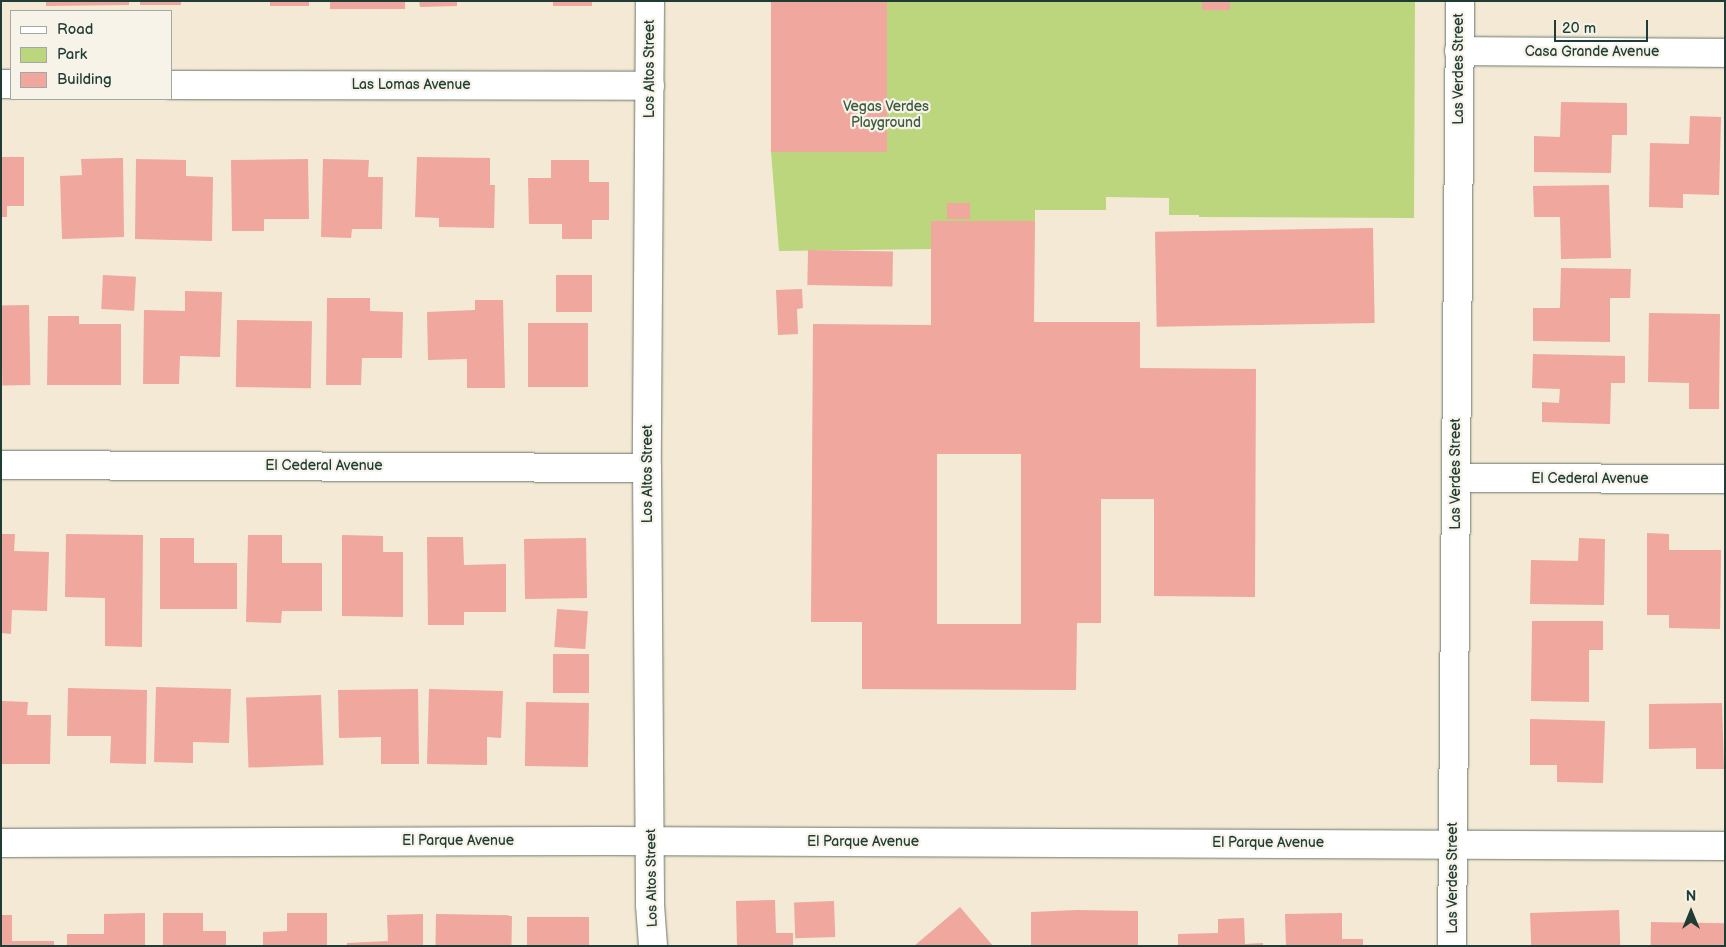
<!DOCTYPE html>
<style>
body{margin:0}
#map{position:relative;width:1726px;height:947px;overflow:hidden;background:#f3e9d4;font-family:"Balsamiq Sans",sans-serif}
div>[style]{position:absolute}
[style*='--x']{left:calc(var(--x)*1px);top:calc(var(--y)*1px);width:calc(var(--w)*1px);rotate:calc(var(--a)*1deg)}
.green>*{inset:0;background:#bbd67c}
.building>*{inset:0;background:#efa79e;transform-origin:0 0}
.roads{filter:drop-shadow(0 0 1px #69796c) drop-shadow(0 0 1px #69796c)}
.minor>*{height:28px;margin:-14px;padding:0 14px;transform-origin:14px;border-radius:14px;background:#fff}
span{translate:-50% -50%;white-space:nowrap;text-align:center;line-height:1.15;-webkit-text-stroke:4.5px #f7f3e8;paint-order:stroke}
.street-label{font-size:14px;color:#1f3d34}
.park-label{font-size:14px;color:#3e5c42}
.frame{position:absolute;inset:0;border:2px solid #1f3d34;pointer-events:none}
.legend{position:absolute;left:10px;top:10px;width:162px;height:90px;box-sizing:border-box;background:#f7f3e8;border:1px solid #a1aaa0;margin:0;padding:6px 9px;list-style:none;font-size:15px;color:#1f3d34}
.legend li{display:flex;align-items:center;gap:10px;height:25px}
.legend b{width:25px;border:1px solid #a1aaa0}
.north{position:absolute;left:1666px;top:887px;width:50px;height:50px;-webkit-text-stroke:4px #f7f3e8;paint-order:stroke;rotate:0deg;font-size:14px;font-weight:700;line-height:20px;text-align:center;color:#1f3d34}
.north::after{content:'';display:block;margin:auto;width:18px;height:22px;background:#1f3d34;clip-path:polygon(50% 0,100% 100%,50% 72%,0 100%)}
.scale{position:absolute;left:1554px;top:20px;width:94px;height:22px;box-sizing:border-box;border:2px solid #1f3d34;border-top:0;padding-left:6px;font-size:15px;line-height:18px;white-space:nowrap;color:#1f3d34;-webkit-text-stroke:4px #f7f3e8;paint-order:stroke}
</style>
<div id="map">
<div class="green">
<div style="clip-path:polygon(771px 1px,1415px 1px,1414px 218px,1199px 217px,1199px 215px,1169px 215px,1169px 198px,1106px 197px,1106px 210px,1035px 210px,1035px 221px,931px 221px,931px 249px,779px 251px,771px 152px)"></div>
</div>
<div class="building">
<div style="clip-path:polygon(46px 1px,129px 1px,129px 5px,46px 6px)"></div>
<div style="left:140px;top:1px;width:41px;height:4px"></div>
<div style="left:270px;top:1px;width:39px;height:5px"></div>
<div style="left:330px;top:1px;width:75px;height:8px"></div>
<div style="clip-path:polygon(419px 1px,457px 1px,457px 6px,420px 7px)"></div>
<div style="left:553px;top:1px;width:39px;height:5px"></div>
<div style="left:771px;top:1px;width:116px;height:151px"></div>
<div style="left:1202px;top:1px;width:28px;height:9px"></div>
<div style="clip-path:polygon(1561px 102px,1627px 103px,1627px 135px,1612px 135px,1611px 173px,1534px 172px,1534px 136px,1560px 137px)"></div>
<div style="clip-path:polygon(1690px 116px,1721px 117px,1719px 195px,1683px 194px,1683px 208px,1649px 207px,1650px 143px,1689px 144px)"></div>
<div style="clip-path:polygon(1px 157px,24px 157px,24px 206px,7px 206px,7px 217px,1px 217px)"></div>
<div style="clip-path:polygon(417px 157px,490px 158px,490px 185px,495px 185px,494px 228px,439px 227px,439px 218px,415px 217px)"></div>
<div style="clip-path:polygon(123px 158px,124px 237px,62px 239px,60px 176px,82px 175px,81px 159px)"></div>
<div style="clip-path:polygon(136px 159px,186px 160px,186px 176px,213px 177px,212px 241px,135px 239px)"></div>
<div style="clip-path:polygon(308px 159px,309px 219px,264px 219px,264px 231px,232px 231px,231px 160px)"></div>
<div style="clip-path:polygon(323px 159px,369px 160px,368px 177px,383px 177px,382px 229px,352px 229px,351px 238px,321px 237px)"></div>
<div style="clip-path:polygon(551px 160px,589px 160px,589px 182px,609px 182px,609px 220px,592px 220px,592px 239px,562px 239px,562px 224px,529px 224px,528px 178px,551px 178px)"></div>
<div style="clip-path:polygon(1609px 185px,1611px 258px,1561px 259px,1560px 217px,1534px 217px,1533px 186px)"></div>
<div style="left:947px;top:203px;width:23px;height:16px"></div>
<div style="clip-path:polygon(evenodd,931px 221px,1035px 221px,1034px 322px,1140px 322px,1140px 368px,1256px 369px,1255px 597px,1154px 596px,1154px 499px,1101px 499px,1101px 623px,1077px 623px,1076px 690px,862px 689px,862px 622px,811px 622px,813px 324px,931px 325px,931px 221px,937px 454px,1021px 454px,1021px 624px,937px 624px,937px 454px)"></div>
<div style="left:1373px;top:228px;width:95px;height:218px;rotate:89deg"></div>
<div style="left:808px;top:250px;width:85px;height:35px;rotate:1deg"></div>
<div style="clip-path:polygon(1561px 268px,1631px 269px,1630px 298px,1610px 298px,1610px 342px,1533px 341px,1533px 308px,1560px 308px)"></div>
<div style="left:103px;top:275px;width:33px;height:34px;rotate:3deg"></div>
<div style="left:556px;top:275px;width:36px;height:37px"></div>
<div style="clip-path:polygon(802px 289px,803px 308px,797px 309px,798px 334px,778px 335px,776px 290px)"></div>
<div style="clip-path:polygon(185px 291px,222px 292px,220px 357px,180px 356px,179px 384px,143px 384px,144px 310px,185px 311px)"></div>
<div style="clip-path:polygon(327px 298px,370px 298px,370px 311px,403px 312px,402px 358px,362px 358px,361px 385px,326px 385px)"></div>
<div style="clip-path:polygon(475px 300px,503px 300px,505px 388px,467px 388px,467px 359px,428px 360px,427px 312px,475px 310px)"></div>
<div style="left:29px;top:305px;width:80px;height:28px;rotate:89deg"></div>
<div style="clip-path:polygon(1649px 313px,1720px 314px,1719px 409px,1689px 409px,1689px 383px,1648px 382px)"></div>
<div style="clip-path:polygon(48px 316px,79px 316px,79px 324px,121px 324px,121px 385px,47px 385px)"></div>
<div style="left:237px;top:320px;width:75px;height:67px;rotate:1deg"></div>
<div style="left:528px;top:323px;width:60px;height:64px"></div>
<div style="clip-path:polygon(1533px 354px,1625px 356px,1625px 383px,1611px 383px,1610px 424px,1542px 422px,1542px 402px,1559px 403px,1560px 389px,1532px 388px)"></div>
<div style="clip-path:polygon(1647px 533px,1669px 534px,1669px 550px,1721px 550px,1720px 629px,1669px 628px,1669px 615px,1647px 615px)"></div>
<div style="clip-path:polygon(1px 534px,15px 534px,14px 551px,49px 552px,47px 611px,12px 610px,11px 634px,1px 633px)"></div>
<div style="clip-path:polygon(66px 534px,143px 535px,142px 647px,105px 646px,105px 598px,65px 597px)"></div>
<div style="clip-path:polygon(248px 535px,282px 535px,282px 563px,322px 563px,322px 611px,282px 611px,281px 623px,246px 622px)"></div>
<div style="clip-path:polygon(342px 535px,383px 536px,383px 552px,403px 552px,403px 617px,342px 616px)"></div>
<div style="clip-path:polygon(427px 537px,463px 537px,464px 565px,506px 564px,506px 612px,464px 612px,464px 625px,428px 625px)"></div>
<div style="clip-path:polygon(160px 538px,194px 538px,194px 563px,237px 563px,237px 609px,160px 609px)"></div>
<div style="left:586px;top:538px;width:60px;height:62px;rotate:89deg"></div>
<div style="clip-path:polygon(1579px 538px,1605px 539px,1604px 605px,1530px 604px,1531px 560px,1578px 561px)"></div>
<div style="left:557px;top:609px;width:31px;height:38px;rotate:4deg"></div>
<div style="clip-path:polygon(1532px 621px,1603px 621px,1603px 650px,1589px 650px,1589px 702px,1531px 701px)"></div>
<div style="left:553px;top:654px;width:36px;height:39px"></div>
<div style="clip-path:polygon(156px 687px,231px 689px,229px 743px,193px 742px,193px 763px,154px 762px)"></div>
<div style="clip-path:polygon(68px 688px,147px 690px,146px 764px,110px 763px,111px 736px,67px 736px)"></div>
<div style="clip-path:polygon(418px 689px,419px 764px,381px 764px,381px 737px,339px 738px,338px 690px)"></div>
<div style="clip-path:polygon(429px 689px,503px 691px,501px 738px,487px 737px,487px 765px,427px 764px)"></div>
<div style="left:321px;top:695px;width:70px;height:75px;rotate:88deg"></div>
<div style="clip-path:polygon(1px 701px,28px 702px,27px 715px,51px 715px,50px 764px,1px 764px)"></div>
<div style="left:526px;top:702px;width:63px;height:64px;rotate:1deg"></div>
<div style="clip-path:polygon(1722px 703px,1724px 769px,1696px 769px,1696px 748px,1649px 749px,1649px 704px)"></div>
<div style="clip-path:polygon(1530px 719px,1605px 721px,1603px 783px,1557px 782px,1557px 765px,1530px 765px)"></div>
<div style="clip-path:polygon(775px 900px,776px 933px,793px 933px,793px 946px,737px 946px,736px 901px)"></div>
<div style="left:834px;top:901px;width:36px;height:40px;rotate:88deg"></div>
<div style="clip-path:polygon(960px 907px,993px 946px,914px 946px)"></div>
<div style="clip-path:polygon(1077px 910px,1138px 911px,1138px 946px,1031px 946px,1031px 912px)"></div>
<div style="left:1619px;top:910px;width:36px;height:89px;rotate:88deg"></div>
<div style="clip-path:polygon(145px 913px,145px 946px,67px 946px,67px 934px,104px 934px,104px 914px)"></div>
<div style="clip-path:polygon(163px 913px,203px 913px,203px 931px,226px 931px,226px 946px,163px 946px)"></div>
<div style="clip-path:polygon(287px 913px,327px 913px,327px 946px,263px 946px,263px 932px,287px 931px)"></div>
<div style="clip-path:polygon(1342px 913px,1342px 939px,1363px 939px,1363px 946px,1286px 946px,1285px 914px)"></div>
<div style="clip-path:polygon(423px 914px,423px 946px,347px 946px,347px 943px,388px 941px,387px 915px)"></div>
<div style="left:436px;top:914px;width:76px;height:32px;rotate:1deg"></div>
<div style="clip-path:polygon(1px 915px,12px 915px,12px 941px,54px 941px,54px 946px,1px 946px)"></div>
<div style="left:527px;top:917px;width:62px;height:29px"></div>
<div style="clip-path:polygon(1244px 918px,1245px 944px,1263px 943px,1263px 946px,1178px 946px,1178px 934px,1218px 933px,1218px 919px)"></div>
<div style="left:1651px;top:922px;width:74px;height:24px;rotate:1deg"></div>
</div>
<div class="roads">
<div class="minor">
<div style="--x:650;--y:1;--w:467;--a:90.4"></div>
<div style="--x:647;--y:468;--w:437;--a:89.6"></div>
<div style="--x:650;--y:905;--w:41;--a:85.8"></div>
<div style="--x:1459;--y:51;--w:266;--a:0.4"></div>
<div style="--x:1;--y:84;--w:10;--a:0"></div>
<div style="--x:171;--y:85;--w:479;--a:0.1"></div>
<div style="--x:1;--y:465;--w:646;--a:0.27"></div>
<div style="--x:1456;--y:478;--w:269;--a:0.2"></div>
<div style="--x:1;--y:843;--w:609;--a:-0.19"></div>
<div style="--x:610;--y:841;--w:1115;--a:0.26"></div>
<div style="--x:1452;--y:946;--w:945;--a:-89.51"></div>
</div>
</div>
<div class="street-label">
<span style="left:1592px;top:52px">Casa Grande Avenue</span>
<span style="left:650px;top:69px;rotate:-90deg">Los Altos Street</span>
<span style="left:1459px;top:69px;rotate:-90deg">Las Verdes Street</span>
<span style="left:411px;top:85px">Las Lomas Avenue</span>
<span style="left:324px;top:466px">El Cederal Avenue</span>
<span style="left:648px;top:474px;rotate:-90deg">Los Altos Street</span>
<span style="left:1456px;top:474px;rotate:-90deg">Las Verdes Street</span>
<span style="left:1590px;top:479px">El Cederal Avenue</span>
<span style="left:458px;top:841px">El Parque Avenue</span>
<span style="left:863px;top:842px">El Parque Avenue</span>
<span style="left:1268px;top:843px">El Parque Avenue</span>
<span style="left:652px;top:878px;rotate:-91deg">Los Altos Street</span>
<span style="left:1453px;top:878px;rotate:-90deg">Las Verdes Street</span>
</div>
<div class="park-label">
<span style="left:886px;top:115px">Vegas Verdes<br>Playground</span>
</div>
<div class="frame"></div>
<ul class="legend">
<li><b style="height:6px;background:#fff"></b>Road</li>
<li><b style="height:14px;background:#bbd67c"></b>Park</li>
<li><b style="height:14px;background:#efa79e"></b>Building</li>
</ul>
<div class="north">N</div>
<div class="scale">20 m</div>
</div>
